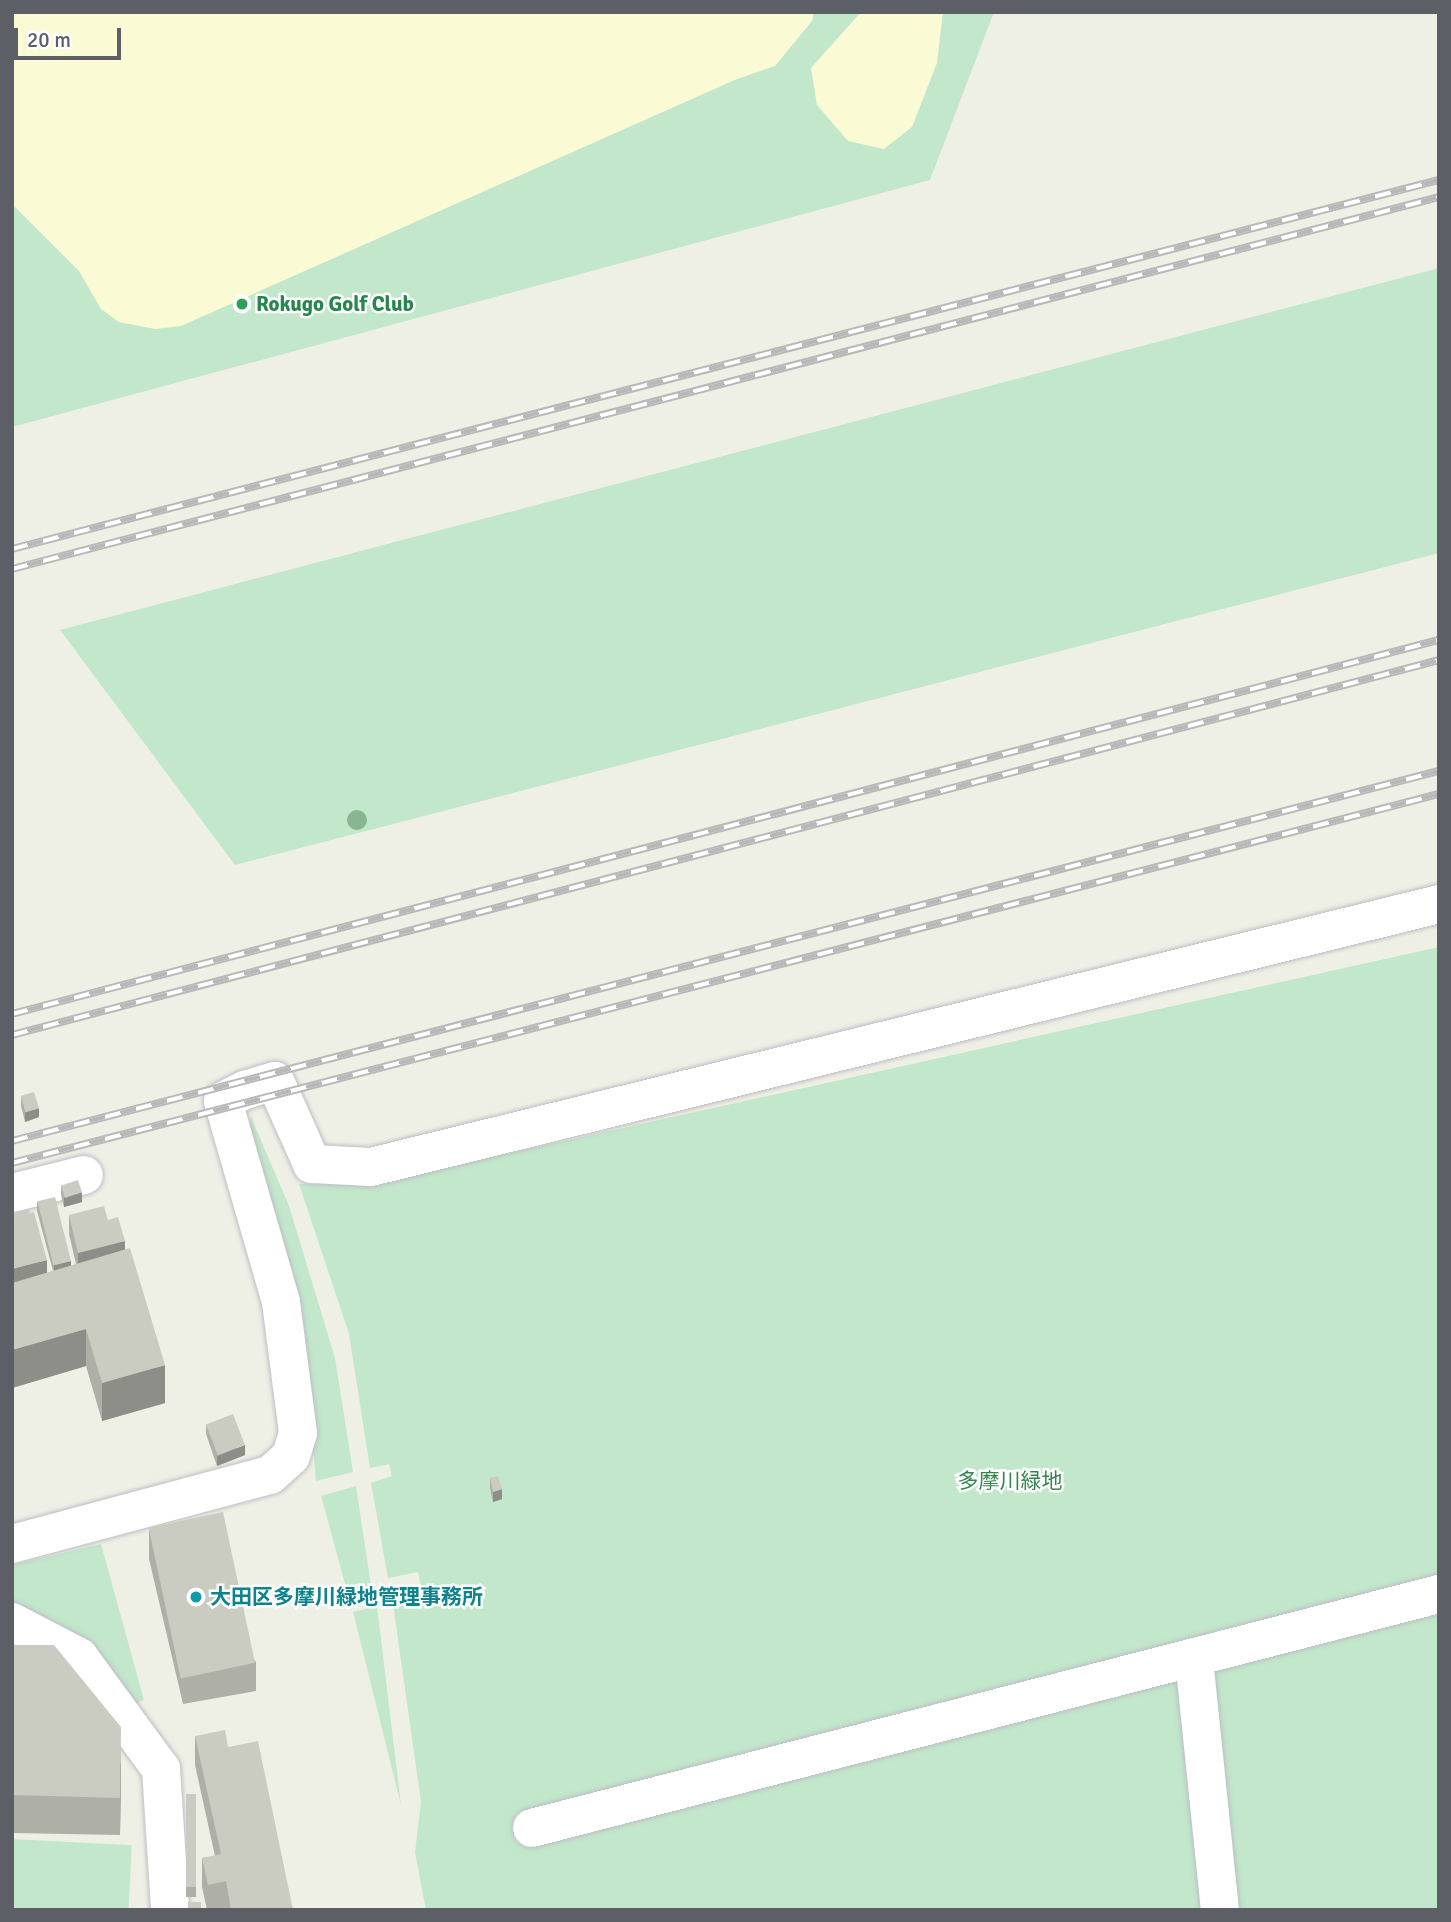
<!DOCTYPE html>
<meta charset="utf-8">
<style>
body{margin:0}
#map{position:relative;width:1451px;height:1922px;overflow:hidden;background:#eff0e5;font-family:Signika,"Noto Sans JP",sans-serif}
div>[style]{position:absolute}
[style*='--x']{left:calc(var(--x)*1px);top:calc(var(--y)*1px);width:calc(var(--w)*1px);rotate:calc(var(--a)*1deg)}
.green>*{inset:0;background:#c2e7cb;transform-origin:0 0}
.sand>*{inset:0;background:#fafbd5}
.roads{filter:drop-shadow(0 0 2px #bdbdc4) drop-shadow(0 0 2px #bdbdc4)}
.minor>*{height:38px;margin:-19px;padding:0 19px;transform-origin:19px;border-radius:19px;background:#fff}
.rail>*{height:8px;margin-top:-4px;transform-origin:0;background:repeating-linear-gradient(90deg,#fff 0 16px,#b8b8b9 0 32px);box-sizing:border-box;border-block:2px solid #b8b8b9}
.trees>*{width:20px;height:20px;margin:-10px;border-radius:50%;background:#88b691}
.wall>*{inset:0;background:#aeafa6;transform-origin:0 0}
.shaded-wall>*{inset:0;background:#8d8e87}
.building>*{inset:0;background:#cacbc1;transform-origin:0 0}
.dots>*{width:19px;height:19px;translate:-50% -50%;box-sizing:border-box;border:4px solid #fff;border-radius:50%}
span{translate:-50% -50%;white-space:nowrap;text-align:center;line-height:1.15;-webkit-text-stroke:5px #fff;paint-order:stroke}
.leisure-label{font-size:21px;color:#27864d;font-weight:700}
.left{translate:0 -50%;text-align:left}
.park-label{font-size:21px;color:#34864d}
.culture-label{font-size:21px;color:#0d838f;font-weight:700}
.frame{position:absolute;inset:0;border:14px solid #5d5f66;pointer-events:none}
.scale{position:absolute;left:14px;top:28px;width:107px;height:32px;box-sizing:border-box;border:4px solid #5d5f66;border-top:0;padding-left:9px;font-size:21px;line-height:24px;white-space:nowrap;color:#5d5f66;-webkit-text-stroke:5px #fff;paint-order:stroke}
</style>
<div id="map">
<div class="green">
<div style="clip-path:polygon(12px 12px,994px 12px,930px 180px,12px 427px)"></div>
<div style="clip-path:polygon(1439px 268px,1439px 553px,235px 865px,60px 630px)"></div>
<div style="clip-path:polygon(1439px 947px,1439px 1910px,426px 1910px,415px 1852px,421px 1802px,393px 1604px,423px 1595px,418px 1572px,388px 1578px,371px 1483px,392px 1476px,389px 1464px,370px 1468px,349px 1334px,299px 1184px,366px 1185px)"></div>
<div style="clip-path:polygon(251px 1117px,289px 1206px,335px 1358px,353px 1472px,316px 1481px,307px 1378px,248px 1137px)"></div>
<div style="clip-path:polygon(356px 1486px,371px 1585px,347px 1591px,321px 1496px)"></div>
<div style="clip-path:polygon(101px 1544px,144px 1700px,134px 1704px,12px 1604px,12px 1565px)"></div>
<div style="clip-path:polygon(377px 1606px,401px 1805px,353px 1612px)"></div>
<div style="left:12px;top:1839px;width:120px;height:71px;rotate:3deg"></div>
</div>
<div class="sand">
<div style="clip-path:polygon(12px 12px,814px 12px,812px 21px,775px 66px,737px 79px,181px 326px,155px 329px,119px 322px,101px 309px,79px 271px,12px 204px)"></div>
<div style="clip-path:polygon(861px 12px,943px 12px,937px 63px,912px 127px,884px 149px,848px 141px,817px 105px,811px 68px)"></div>
</div>
<div class="roads">
<div class="minor">
<div style="--x:12;--y:1193;--w:74;--a:-14"></div>
<div style="--x:12;--y:1544;--w:267;--a:-15"></div>
<div style="--x:270;--y:1475;--w:28;--a:-42"></div>
<div style="--x:291;--y:1456;--w:24;--a:-73"></div>
<div style="--x:298;--y:1433;--w:132;--a:-97.4"></div>
<div style="--x:281;--y:1302;--w:209;--a:-106.1"></div>
<div style="--x:223;--y:1101;--w:25;--a:-27"></div>
<div style="--x:245;--y:1090;--w:31;--a:-17"></div>
<div style="--x:275;--y:1081;--w:91;--a:66"></div>
<div style="--x:312;--y:1164;--w:59;--a:2.9"></div>
<div style="--x:371;--y:1167;--w:1100;--a:-13.83"></div>
<div style="--x:12;--y:1622;--w:76;--a:27.6"></div>
<div style="--x:79;--y:1657;--w:139;--a:53.8"></div>
<div style="--x:161;--y:1769;--w:141;--a:86.3"></div>
<div style="--x:1194;--y:1659;--w:252;--a:84.1"></div>
<div style="--x:532;--y:1828;--w:937;--a:-14.47"></div>
</div>
</div>
<div class="rail">
<div style="--x:12;--y:549;--w:1474;--a:-14.5"></div>
<div style="--x:12;--y:569;--w:1475;--a:-14.61"></div>
<div style="--x:12;--y:1014;--w:1475;--a:-14.69"></div>
<div style="--x:12;--y:1035;--w:1475;--a:-14.72"></div>
<div style="--x:12;--y:1141;--w:1474;--a:-14.54"></div>
<div style="--x:12;--y:1163;--w:1474;--a:-14.5"></div>
</div>
<div class="trees">
<div style="left:357px;top:820px"></div>
</div>
<div class="wall">
<div style="clip-path:polygon(21px 1096px,39px 1117px,25px 1122px,21px 1106px)"></div>
<div style="clip-path:polygon(61px 1185px,82px 1202px,64px 1207px,61px 1195px)"></div>
<div style="clip-path:polygon(37px 1201px,71px 1266px,76px 1264px,69px 1234px,69px 1215px,108px 1220px,125px 1250px,165px 1403px,102px 1421px,86px 1366px,12px 1388px,12px 1213px,47px 1273px,53px 1271px,37px 1211px)"></div>
<div style="clip-path:polygon(206px 1424px,245px 1455px,217px 1466px,206px 1434px)"></div>
<div style="clip-path:polygon(490px 1478px,502px 1499px,493px 1502px,490px 1488px)"></div>
<div style="clip-path:polygon(149px 1530px,256px 1662px,256px 1691px,183px 1704px,149px 1559px)"></div>
<div style="clip-path:polygon(12px 1645px,121px 1764px,120px 1835px,12px 1833px)"></div>
<div style="clip-path:polygon(195px 1736px,228px 1747px,293px 1910px,207px 1910px,202px 1887px,202px 1858px,215px 1856px,195px 1765px)"></div>
<div style="left:186px;top:1794px;width:10px;height:103px"></div>
</div>
<div class="shaded-wall">
<div style="clip-path:polygon(39px 1108px,39px 1117px,25px 1122px,25px 1112px)"></div>
<div style="clip-path:polygon(82px 1192px,82px 1202px,64px 1207px,64px 1197px)"></div>
<div style="clip-path:polygon(125px 1241px,125px 1261px,78px 1272px,78px 1253px)"></div>
<div style="clip-path:polygon(47px 1260px,47px 1279px,12px 1289px,12px 1269px)"></div>
<div style="clip-path:polygon(71px 1261px,71px 1271px,54px 1275px,54px 1265px)"></div>
<div style="clip-path:polygon(86px 1329px,86px 1366px,12px 1388px,12px 1350px)"></div>
<div style="clip-path:polygon(165px 1365px,165px 1403px,102px 1421px,102px 1383px)"></div>
<div style="clip-path:polygon(245px 1445px,245px 1455px,217px 1466px,217px 1456px)"></div>
<div style="clip-path:polygon(502px 1489px,502px 1499px,493px 1502px,493px 1492px)"></div>
<div style="clip-path:polygon(121px 1727px,121px 1764px,120px 1835px,120px 1798px)"></div>
</div>
<div class="building">
<div style="left:34px;top:1092px;width:17px;height:14px;rotate:73deg"></div>
<div style="left:78px;top:1180px;width:13px;height:18px;rotate:72deg"></div>
<div style="left:55px;top:1197px;width:66px;height:18px;rotate:76deg"></div>
<div style="clip-path:polygon(104px 1206px,108px 1220px,118px 1217px,125px 1241px,78px 1253px,69px 1215px)"></div>
<div style="left:29px;top:1209px;width:4px;height:17px;rotate:76deg"></div>
<div style="clip-path:polygon(34px 1212px,47px 1260px,12px 1269px,12px 1217px)"></div>
<div style="clip-path:polygon(130px 1248px,165px 1365px,102px 1383px,86px 1329px,12px 1350px,12px 1283px)"></div>
<div style="left:233px;top:1414px;width:33px;height:29px;rotate:69deg"></div>
<div style="clip-path:polygon(498px 1476px,502px 1489px,493px 1492px,490px 1478px)"></div>
<div style="left:223px;top:1512px;width:154px;height:76px;rotate:78deg"></div>
<div style="clip-path:polygon(12px 1645px,54px 1645px,121px 1727px,120px 1798px,12px 1795px)"></div>
<div style="clip-path:polygon(225px 1730px,228px 1747px,258px 1741px,293px 1910px,231px 1910px,226px 1881px,208px 1885px,202px 1858px,221px 1854px,195px 1736px)"></div>
<div style="left:186px;top:1794px;width:10px;height:93px"></div>
<div style="left:188px;top:1902px;width:13px;height:8px"></div>
</div>
<div class="dots">
<div style="left:242px;top:304px;background:#2e9e5b"></div>
<div style="left:196px;top:1597px;background:#0f9aa8"></div>
</div>
<div class="leisure-label">
<span class="left" style="left:256px;top:304px">Rokugo Golf Club</span>
</div>
<div class="park-label">
<span style="left:1010px;top:1481px">多摩川緑地</span>
</div>
<div class="culture-label">
<span class="left" style="left:210px;top:1597px">大田区多摩川緑地管理事務所</span>
</div>
<div class="frame"></div>
<div class="scale">20 m</div>
</div>
